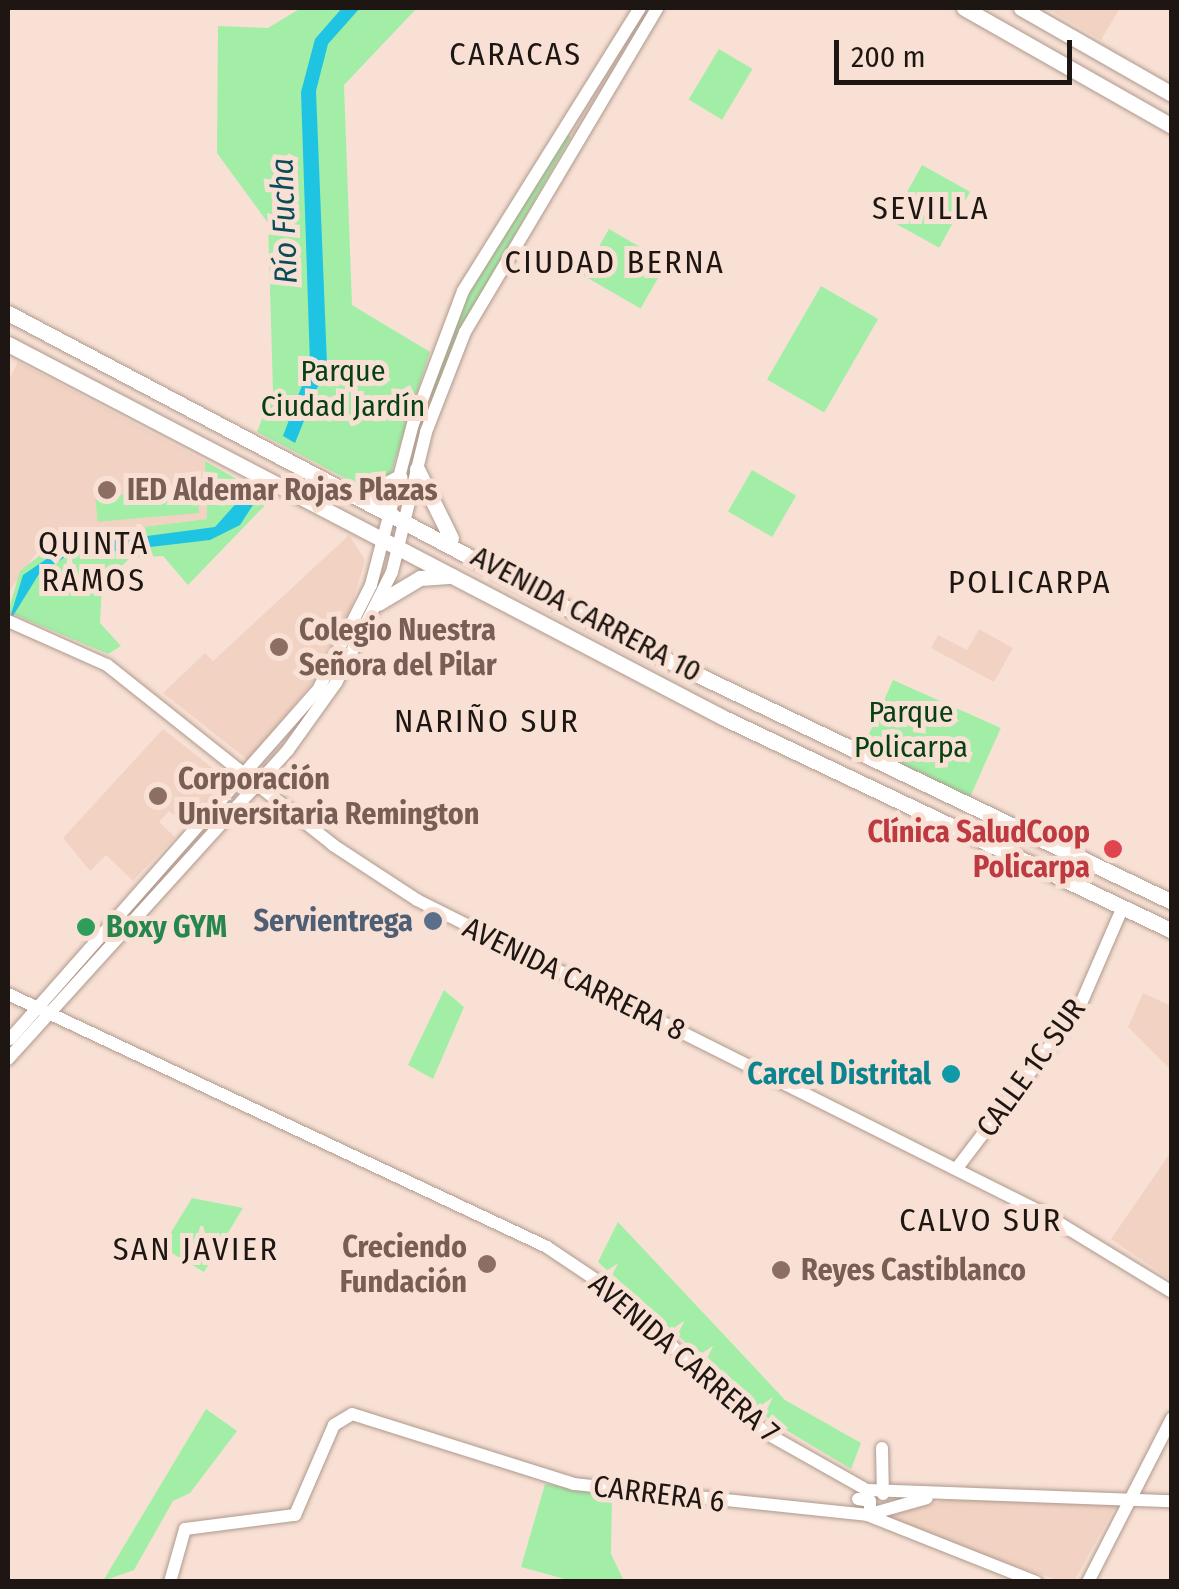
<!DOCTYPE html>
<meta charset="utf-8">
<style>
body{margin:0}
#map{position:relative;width:1179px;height:1589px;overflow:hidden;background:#f8e1d4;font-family:"Fira Sans Condensed",sans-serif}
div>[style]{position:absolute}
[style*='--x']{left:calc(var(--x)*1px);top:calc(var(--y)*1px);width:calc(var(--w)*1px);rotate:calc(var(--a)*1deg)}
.built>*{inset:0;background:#f2d3c3}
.green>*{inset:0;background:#a3eea7;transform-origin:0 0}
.water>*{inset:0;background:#1fc4e3}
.roads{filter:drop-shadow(0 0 2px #af998d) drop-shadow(0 0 2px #af998d)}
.secondary>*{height:12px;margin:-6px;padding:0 6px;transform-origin:6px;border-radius:6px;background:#fff}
.primary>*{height:15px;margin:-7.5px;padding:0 7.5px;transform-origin:7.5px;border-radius:7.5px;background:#fff}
.dots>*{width:28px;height:28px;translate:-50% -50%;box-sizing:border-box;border:5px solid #f8e1d4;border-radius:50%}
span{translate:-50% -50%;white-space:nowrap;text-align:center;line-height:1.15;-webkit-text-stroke:10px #f8e1d4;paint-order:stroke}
.park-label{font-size:30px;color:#074112}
.education-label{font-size:30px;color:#785e54;font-weight:700}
.left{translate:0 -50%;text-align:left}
.right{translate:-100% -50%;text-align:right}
.street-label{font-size:30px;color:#1e1612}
.health-label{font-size:30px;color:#be3a42;font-weight:700}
.service-label{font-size:30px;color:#4e5e75;font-weight:700}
.leisure-label{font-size:30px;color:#27864d;font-weight:700}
.culture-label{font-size:30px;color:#0d838f;font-weight:700}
.neighbourhood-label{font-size:32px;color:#1e1612;letter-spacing:2.5px}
.water-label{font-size:32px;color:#0a4c59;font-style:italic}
.frame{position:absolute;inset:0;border:10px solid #1e1612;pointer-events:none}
.scale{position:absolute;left:834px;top:40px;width:238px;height:45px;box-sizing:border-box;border:5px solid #1e1612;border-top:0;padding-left:12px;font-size:30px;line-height:35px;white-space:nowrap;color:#1e1612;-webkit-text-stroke:8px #f8e1d4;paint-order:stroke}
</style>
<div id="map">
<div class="built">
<div style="clip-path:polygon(1046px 8px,1120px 8px,1101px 40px)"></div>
<div style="clip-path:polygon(18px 362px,205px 461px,207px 519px,63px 537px,36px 554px,8px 593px,8px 381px)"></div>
<div style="clip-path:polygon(349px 535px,365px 560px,351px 608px,315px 679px,249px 761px,163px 693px,205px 653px,213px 661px)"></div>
<div style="clip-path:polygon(979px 629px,1013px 648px,994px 682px,931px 648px,938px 635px,967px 650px)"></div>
<div style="clip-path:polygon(163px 729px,229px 781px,186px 825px,169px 811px,159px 822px,175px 837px,133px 881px,106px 855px,90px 871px,63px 838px)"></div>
<div style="clip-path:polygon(1143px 993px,1171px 1006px,1171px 1070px,1128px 1027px)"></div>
<div style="clip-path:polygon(1168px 1156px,1172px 1158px,1171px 1280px,1111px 1239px)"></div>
<div style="clip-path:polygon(948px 1499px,1119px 1500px,1074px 1581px,1060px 1581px,880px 1519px)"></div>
</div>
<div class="green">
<div style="clip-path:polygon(301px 8px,417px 8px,344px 85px,352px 305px,430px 352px,390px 476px,366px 489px,257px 432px,273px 390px,268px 223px,217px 153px,218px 26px,268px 28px)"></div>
<div style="left:719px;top:49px;width:39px;height:59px;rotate:31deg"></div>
<div style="clip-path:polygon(564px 133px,571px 137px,467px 318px,402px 495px,456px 313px)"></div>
<div style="left:922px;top:165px;width:55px;height:64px;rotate:29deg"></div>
<div style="left:609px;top:229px;width:67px;height:53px;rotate:30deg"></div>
<div style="left:821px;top:286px;width:66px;height:108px;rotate:30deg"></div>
<div style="clip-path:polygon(205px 461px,271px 499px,188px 585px,163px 556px,130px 558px,102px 585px,100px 623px,121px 646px,108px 654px,8px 612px,20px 571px,63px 537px,207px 519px)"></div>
<div style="left:752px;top:470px;width:51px;height:48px;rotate:30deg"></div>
<div style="left:197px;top:488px;width:25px;height:102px;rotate:85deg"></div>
<div style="left:893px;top:680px;width:118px;height:76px;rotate:24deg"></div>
<div style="clip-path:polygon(444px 990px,464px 1007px,433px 1079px,408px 1065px)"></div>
<div style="clip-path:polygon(192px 1198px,243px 1208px,204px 1272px,162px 1247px)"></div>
<div style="clip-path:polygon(618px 1222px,785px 1400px,861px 1443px,851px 1469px,771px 1421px,598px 1262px)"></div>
<div style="clip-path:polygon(206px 1409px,237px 1431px,190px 1493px,173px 1501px,134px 1570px,103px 1581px)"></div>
<div style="clip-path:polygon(545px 1484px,612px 1495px,611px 1554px,624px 1581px,572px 1581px,521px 1567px)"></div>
</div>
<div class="water">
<div style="clip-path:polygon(342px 8px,360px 8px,328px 44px,316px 91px,327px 364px,295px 443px,283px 436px,310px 364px,301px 92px,315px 39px)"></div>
<div style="clip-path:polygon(240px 499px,253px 505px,240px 525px,210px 540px,65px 557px,39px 574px,8px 624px,23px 575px,64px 547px,215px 527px)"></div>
</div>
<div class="roads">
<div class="secondary">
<div style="--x:8;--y:621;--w:108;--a:24"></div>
<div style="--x:107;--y:665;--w:289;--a:38.5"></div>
<div style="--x:333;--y:845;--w:100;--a:33.2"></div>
<div style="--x:417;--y:900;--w:698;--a:26.57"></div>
<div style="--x:1041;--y:1212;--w:153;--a:31.4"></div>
<div style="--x:8;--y:994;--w:595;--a:25.14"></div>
<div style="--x:547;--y:1247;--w:81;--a:33.9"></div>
<div style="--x:614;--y:1292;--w:205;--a:43"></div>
<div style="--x:764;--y:1432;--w:118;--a:29.4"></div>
<div style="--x:867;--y:1490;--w:305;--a:2.1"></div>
<div style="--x:10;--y:1039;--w:468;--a:-48.6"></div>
<div style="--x:319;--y:688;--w:115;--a:-63.2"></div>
<div style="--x:371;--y:585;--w:166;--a:-75.4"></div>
<div style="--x:413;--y:424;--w:142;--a:-69.4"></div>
<div style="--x:463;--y:291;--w:334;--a:-58"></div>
<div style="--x:8;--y:1059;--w:417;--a:-47.8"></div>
<div style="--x:288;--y:750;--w:82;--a:-54.4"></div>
<div style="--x:336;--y:683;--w:124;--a:-63.2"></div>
<div style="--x:392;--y:572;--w:144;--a:-76.3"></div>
<div style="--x:426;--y:432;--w:107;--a:-68.7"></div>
<div style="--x:465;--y:332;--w:377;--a:-59.3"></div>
<div style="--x:957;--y:1168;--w:201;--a:-52.7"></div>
<div style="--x:1079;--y:1008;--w:108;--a:-66.5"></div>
<div style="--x:882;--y:1448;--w:46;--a:88.8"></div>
<div style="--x:858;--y:1499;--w:12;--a:9"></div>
<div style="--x:870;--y:1501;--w:11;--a:90"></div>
<div style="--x:867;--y:1515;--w:62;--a:-15.8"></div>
<div style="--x:170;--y:1582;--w:55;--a:-74.2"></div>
<div style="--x:185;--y:1529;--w:111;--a:-7.3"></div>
<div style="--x:295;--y:1515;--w:98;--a:-66.6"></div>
<div style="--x:334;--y:1425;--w:21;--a:-31"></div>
<div style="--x:352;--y:1414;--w:233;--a:17.5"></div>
<div style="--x:574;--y:1484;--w:295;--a:6"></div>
<div style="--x:867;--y:1515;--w:182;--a:21.6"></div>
<div style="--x:1088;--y:1582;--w:184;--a:-62.9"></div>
</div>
<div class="primary">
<div style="--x:964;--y:8;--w:239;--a:29.6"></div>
<div style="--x:1021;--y:8;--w:174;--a:29.7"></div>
<div style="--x:8;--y:313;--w:724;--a:27.84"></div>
<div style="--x:648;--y:651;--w:581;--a:25.59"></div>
<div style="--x:8;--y:344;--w:806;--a:27.58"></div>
<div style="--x:722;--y:717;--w:498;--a:25.4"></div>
<div style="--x:417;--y:469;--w:77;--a:63.8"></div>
<div style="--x:366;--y:495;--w:38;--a:-28"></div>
<div style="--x:378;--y:603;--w:49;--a:-30.8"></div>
<div style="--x:420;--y:578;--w:32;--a:-4"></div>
</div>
</div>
<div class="dots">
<div style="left:107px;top:490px;background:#8d6e63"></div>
<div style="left:279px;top:647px;background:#8d6e63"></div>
<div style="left:158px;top:796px;background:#8d6e63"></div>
<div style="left:1113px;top:849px;background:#e0444e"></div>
<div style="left:433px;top:921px;background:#5c6f8a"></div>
<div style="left:86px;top:927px;background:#2e9e5b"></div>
<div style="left:951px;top:1074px;background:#0f9aa8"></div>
<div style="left:487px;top:1264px;background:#8d6e63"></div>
<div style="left:781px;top:1270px;background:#8d6e63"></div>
</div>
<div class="park-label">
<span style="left:343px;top:388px">Parque<br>Ciudad Jardín</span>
<span style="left:911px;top:729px">Parque<br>Policarpa</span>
</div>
<div class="education-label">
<span class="left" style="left:127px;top:490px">IED Aldemar Rojas Plazas</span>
<span class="left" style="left:299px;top:647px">Colegio Nuestra<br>Señora del Pilar</span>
<span class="left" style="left:178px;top:796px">Corporación<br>Universitaria Remington</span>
<span class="right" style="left:467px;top:1264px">Creciendo<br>Fundación</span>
<span class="left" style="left:801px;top:1270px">Reyes Castiblanco</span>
</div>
<div class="street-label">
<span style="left:586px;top:614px;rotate:28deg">AVENIDA CARRERA 10</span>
<span style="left:574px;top:979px;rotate:26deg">AVENIDA CARRERA 8</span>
<span style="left:1031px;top:1068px;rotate:-54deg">CALLE 1C SUR</span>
<span style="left:684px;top:1358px;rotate:41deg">AVENIDA CARRERA 7</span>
<span style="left:659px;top:1494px;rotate:7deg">CARRERA 6</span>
</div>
<div class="health-label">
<span class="right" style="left:1090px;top:849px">Clínica SaludCoop<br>Policarpa</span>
</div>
<div class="service-label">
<span class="right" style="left:413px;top:921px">Servientrega</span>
</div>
<div class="leisure-label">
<span class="left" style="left:106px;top:927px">Boxy GYM</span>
</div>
<div class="culture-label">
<span class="right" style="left:931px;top:1074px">Carcel Distrital</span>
</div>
<div class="neighbourhood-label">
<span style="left:516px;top:54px">CARACAS</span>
<span style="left:931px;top:208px">SEVILLA</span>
<span style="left:615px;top:262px">CIUDAD BERNA</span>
<span style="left:94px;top:562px">QUINTA<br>RAMOS</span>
<span style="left:1030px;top:582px">POLICARPA</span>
<span style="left:487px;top:721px">NARIÑO SUR</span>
<span style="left:981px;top:1220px">CALVO SUR</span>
<span style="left:196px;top:1249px">SAN JAVIER</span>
</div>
<div class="water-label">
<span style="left:284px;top:221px;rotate:-92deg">Río Fucha</span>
</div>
<div class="frame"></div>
<div class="scale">200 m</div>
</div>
